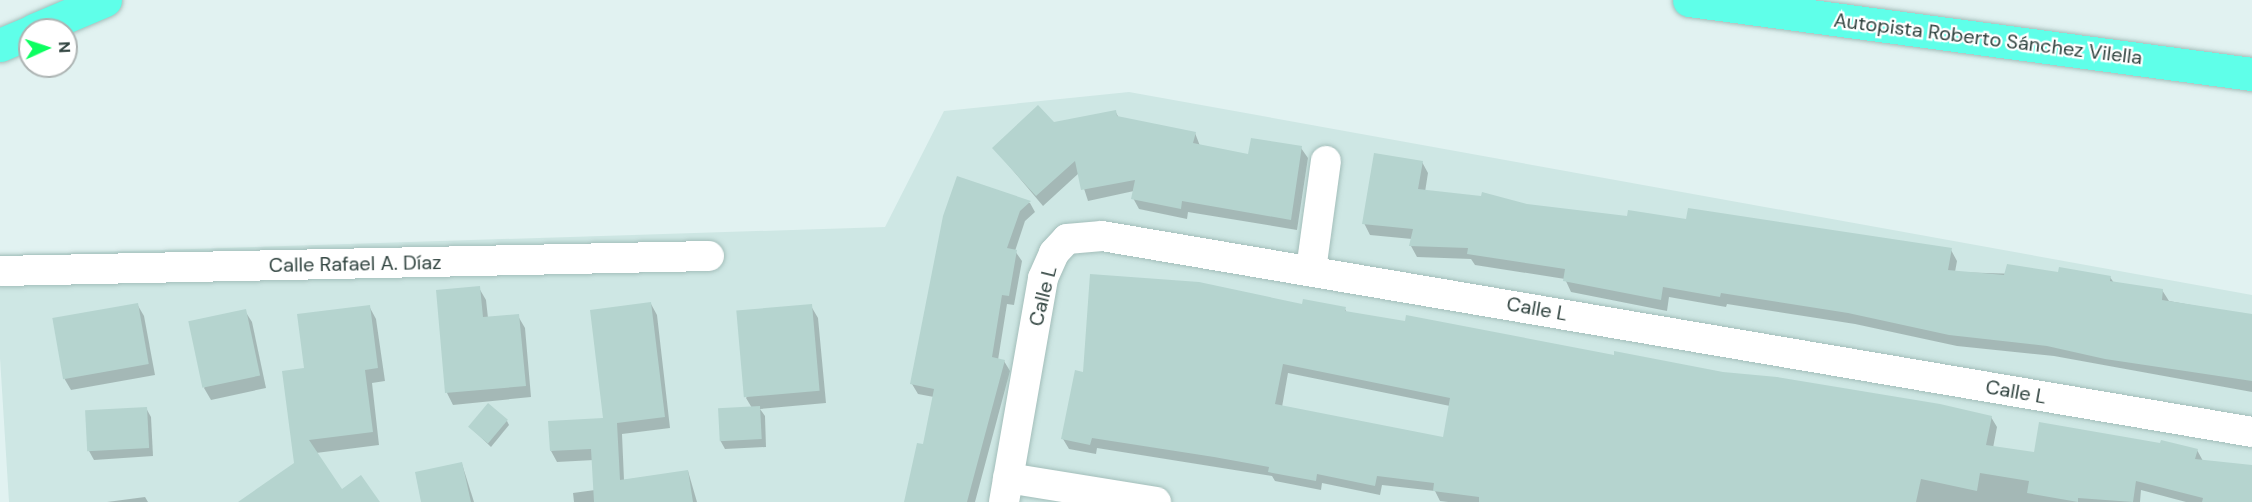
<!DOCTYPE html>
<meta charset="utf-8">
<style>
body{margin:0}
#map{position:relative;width:2252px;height:502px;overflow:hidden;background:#e1f2f1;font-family:"DM Sans",sans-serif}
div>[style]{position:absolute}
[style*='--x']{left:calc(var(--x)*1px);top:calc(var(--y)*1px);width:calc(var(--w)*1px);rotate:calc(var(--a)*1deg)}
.residential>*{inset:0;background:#cee7e4}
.shadow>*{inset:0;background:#0003}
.building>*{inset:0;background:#b5d4cf;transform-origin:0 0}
.roads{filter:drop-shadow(0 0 2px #a3beba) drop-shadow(0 0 2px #a3beba)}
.street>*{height:30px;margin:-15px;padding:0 15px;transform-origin:15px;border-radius:15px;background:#fff}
.highway>*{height:33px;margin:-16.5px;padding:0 16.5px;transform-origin:16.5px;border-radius:16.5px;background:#5fffe9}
span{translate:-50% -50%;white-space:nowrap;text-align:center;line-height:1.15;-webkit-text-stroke:4.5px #fff;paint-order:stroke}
.street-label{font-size:20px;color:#314440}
.north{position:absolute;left:18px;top:18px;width:60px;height:60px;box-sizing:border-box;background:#fff;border:2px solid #adb4b3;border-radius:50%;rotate:87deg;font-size:16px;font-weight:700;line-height:24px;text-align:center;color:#314440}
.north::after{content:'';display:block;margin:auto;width:21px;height:27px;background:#0bff60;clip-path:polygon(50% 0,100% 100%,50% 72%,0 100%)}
</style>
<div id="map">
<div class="residential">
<div style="clip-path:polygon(1129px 92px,2252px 295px,2252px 502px,9px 502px,0 358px,0 255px,885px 227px,944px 111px)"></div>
</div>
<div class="shadow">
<div style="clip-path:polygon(1115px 111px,1119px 118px,1195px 133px,1200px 146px,1250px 156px,1301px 148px,1308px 158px,1297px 230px,1188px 212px,1187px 219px,1139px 209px,1133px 198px,1134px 191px,1088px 201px,1079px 173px,1043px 206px,994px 148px,1053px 124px)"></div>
<div style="clip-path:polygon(1422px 162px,1428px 173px,1425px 192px,1629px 218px,1687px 221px,1951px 250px,1957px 261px,1955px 272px,2110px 277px,2114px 283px,2162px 290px,2169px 301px,2252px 316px,2252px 392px,2054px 356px,1957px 346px,1855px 324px,1727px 304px,1726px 307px,1669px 297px,1667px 311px,1571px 292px,1565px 279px,1475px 265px,1471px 259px,1417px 257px,1411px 246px,1412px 239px,1370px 235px,1364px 223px)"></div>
<div style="clip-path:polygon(958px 178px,1030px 203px,1035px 212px,1025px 221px,1015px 251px,1022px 261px,1014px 305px,1007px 304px,998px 360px,1004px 361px,1010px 371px,975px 502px,905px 502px,924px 446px,934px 397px,918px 394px,912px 384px)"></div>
<div style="clip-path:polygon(479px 288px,486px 300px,488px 318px,518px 316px,525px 328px,531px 397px,453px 405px,447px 393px)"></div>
<div style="clip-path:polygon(137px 304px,144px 316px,155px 375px,71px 390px,64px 378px)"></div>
<div style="clip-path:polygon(651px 304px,657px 315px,670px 428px,622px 434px,624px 480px,688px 471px,697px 502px,574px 502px,573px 493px,595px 490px,594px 460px,557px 462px,551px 451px,605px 420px)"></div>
<div style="clip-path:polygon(369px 306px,376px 319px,385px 381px,372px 383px,379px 445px,316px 453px,341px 491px,378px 502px,240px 502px,295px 464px,305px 369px)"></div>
<div style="clip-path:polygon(811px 306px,818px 318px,826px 403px,760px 409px,765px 416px,766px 447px,725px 449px,720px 440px,752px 408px,746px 398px)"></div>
<div style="clip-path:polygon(evenodd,1304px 306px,1345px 309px,1347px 313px,1991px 417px,1997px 427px,1993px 448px,2035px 454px,2197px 450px,2203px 461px,2252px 466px,2252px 502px,2186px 502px,2141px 490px,2140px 502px,1448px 502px,1440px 501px,1435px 491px,1382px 485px,1380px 495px,1322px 483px,1321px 490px,1275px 481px,1272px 476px,1097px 448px,1096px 454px,1069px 449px,1063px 439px,1084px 373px,1304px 306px,1288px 373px,1450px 406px,1444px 439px,1282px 407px,1288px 373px)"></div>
<div style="clip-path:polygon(245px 311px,252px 322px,266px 388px,211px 400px,204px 388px)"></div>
<div style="clip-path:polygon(146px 408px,151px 417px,153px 456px,94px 460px,89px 451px)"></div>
<div style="clip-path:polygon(507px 421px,509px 425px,491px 447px,470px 427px)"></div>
<div style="clip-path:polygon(462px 464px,474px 502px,423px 502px)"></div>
<div style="clip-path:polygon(145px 497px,148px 502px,107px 502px)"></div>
</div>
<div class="building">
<div style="clip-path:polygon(1038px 105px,1054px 122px,1116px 110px,1117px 116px,1196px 132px,1193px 143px,1248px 154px,1251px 138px,1302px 146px,1291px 220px,1182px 201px,1181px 209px,1131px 199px,1135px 180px,1081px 190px,1075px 161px,1036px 196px,992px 148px)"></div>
<div style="clip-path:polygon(1374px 153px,1423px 161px,1418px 189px,1481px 196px,1482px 192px,1527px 204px,1627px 216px,1628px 210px,1686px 219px,1688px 208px,1952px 248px,1948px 270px,2004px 275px,2007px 264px,2058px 272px,2059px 267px,2111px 276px,2110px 281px,2163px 289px,2162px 300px,2252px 314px,2252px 381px,2105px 359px,2047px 346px,1949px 335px,1848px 313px,1721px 293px,1720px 297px,1663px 287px,1661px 300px,1563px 281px,1565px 269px,1467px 254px,1468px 248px,1409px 246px,1413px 229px,1362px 224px)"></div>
<div style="clip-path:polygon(957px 176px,1031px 201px,1020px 211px,1007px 248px,1017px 250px,1009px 296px,1002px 295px,992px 357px,1005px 360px,967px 502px,904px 502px,917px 443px,923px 444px,934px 389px,910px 384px,943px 216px)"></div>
<div style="clip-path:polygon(evenodd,1090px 274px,1199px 282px,1302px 304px,1303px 299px,1346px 307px,1345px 311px,1405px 321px,1406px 315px,1614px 355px,1614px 351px,1723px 372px,1777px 377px,1940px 404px,1992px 416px,1986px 445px,2034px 452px,2039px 422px,2160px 443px,2161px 440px,2198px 449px,2195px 459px,2252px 465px,2252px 502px,2202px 502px,2203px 498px,2136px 481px,2133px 502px,2078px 498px,2078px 502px,2027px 493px,2029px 481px,1980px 473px,1977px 491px,1921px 479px,1916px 502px,1479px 502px,1479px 497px,1433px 491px,1434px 483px,1377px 476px,1375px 486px,1317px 474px,1316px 481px,1268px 472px,1269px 467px,1214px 457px,1092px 438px,1090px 445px,1061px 439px,1075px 370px,1083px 372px,1090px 274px,1283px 364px,1450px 398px,1443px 437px,1275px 404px,1283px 364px)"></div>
<div style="clip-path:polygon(480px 286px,483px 317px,519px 314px,526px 386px,445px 393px,436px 290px)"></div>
<div style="clip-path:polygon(651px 302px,665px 417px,617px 423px,620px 480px,688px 470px,693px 502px,594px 502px,591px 449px,550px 451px,548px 421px,603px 418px,590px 310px)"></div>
<div style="left:138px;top:303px;width:62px;height:87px;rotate:80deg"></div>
<div style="left:812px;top:304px;width:87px;height:76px;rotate:85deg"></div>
<div style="clip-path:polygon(370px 305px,378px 368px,365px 370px,373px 432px,309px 440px,342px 489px,361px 475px,380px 502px,238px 502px,294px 463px,282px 371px,304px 368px,297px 314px)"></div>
<div style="left:246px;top:309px;width:68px;height:59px;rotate:78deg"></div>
<div style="left:488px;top:403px;width:26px;height:31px;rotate:40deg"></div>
<div style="left:760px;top:406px;width:33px;height:42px;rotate:87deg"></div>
<div style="left:147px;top:407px;width:41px;height:62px;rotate:87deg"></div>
<div style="clip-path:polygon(462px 462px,471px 502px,421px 502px,415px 472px)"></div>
</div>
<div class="roads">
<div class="street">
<div style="--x:1311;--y:270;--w:110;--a:-82.2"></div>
<div style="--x:0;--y:271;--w:709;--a:-1.21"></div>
<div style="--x:1008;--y:478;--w:150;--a:9.2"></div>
<div style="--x:1004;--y:502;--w:227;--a:-80.1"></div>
<div style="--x:1043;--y:278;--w:27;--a:-66"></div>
<div style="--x:1054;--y:253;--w:19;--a:-47"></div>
<div style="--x:1067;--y:239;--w:35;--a:-5"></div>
<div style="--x:1102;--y:236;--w:1167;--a:9.67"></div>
</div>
<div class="highway">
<div style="--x:1689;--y:0;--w:568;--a:7.49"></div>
<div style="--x:34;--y:30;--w:77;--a:-22.9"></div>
<div style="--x:0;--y:45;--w:33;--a:-23"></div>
</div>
</div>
<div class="street-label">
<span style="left:1988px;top:39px;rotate:7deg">Autopista Roberto Sánchez Vilella</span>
<span style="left:355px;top:264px;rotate:-1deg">Calle Rafael A. Díaz</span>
<span style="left:1043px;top:296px;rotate:-76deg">Calle L</span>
<span style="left:1537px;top:309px;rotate:10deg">Calle L</span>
<span style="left:2016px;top:392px;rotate:10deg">Calle L</span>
</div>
<div class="north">N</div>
</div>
